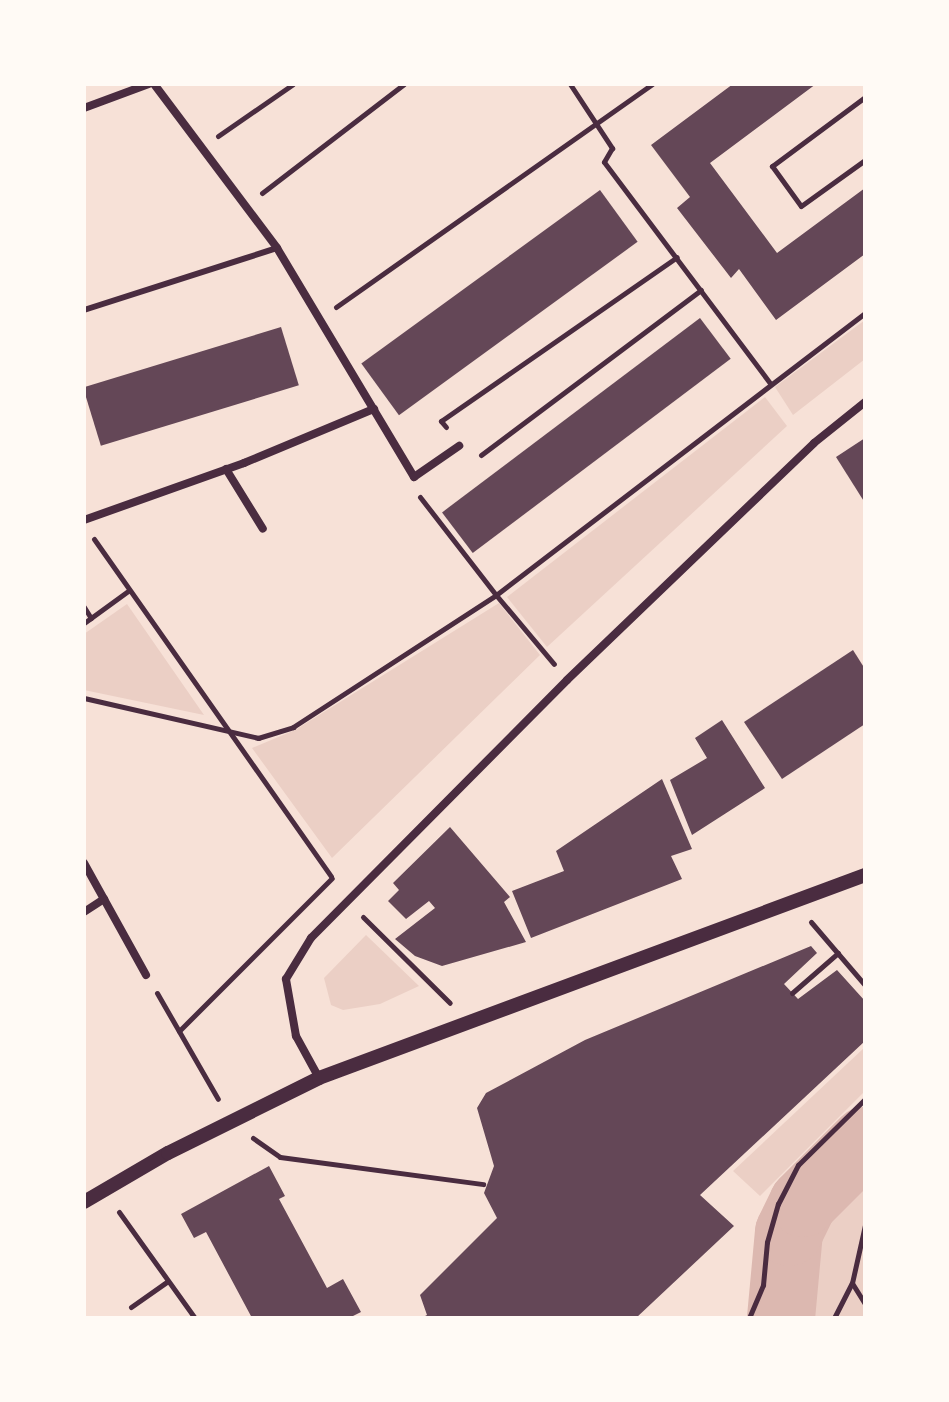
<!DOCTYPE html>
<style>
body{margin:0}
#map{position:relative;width:949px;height:1402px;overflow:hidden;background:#f7e1d7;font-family:Karla,sans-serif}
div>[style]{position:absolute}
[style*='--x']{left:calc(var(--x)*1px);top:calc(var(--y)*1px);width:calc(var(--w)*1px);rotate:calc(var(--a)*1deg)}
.green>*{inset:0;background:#ebcfc5}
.river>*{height:68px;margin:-34px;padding:0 34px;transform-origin:34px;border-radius:34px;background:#dcb8b0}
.building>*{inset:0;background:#644757;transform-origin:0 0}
.path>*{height:5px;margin:-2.5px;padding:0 2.5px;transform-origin:2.5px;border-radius:2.5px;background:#4a2c40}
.service>*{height:6px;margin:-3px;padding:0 3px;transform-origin:3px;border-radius:3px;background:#4a2c40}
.minor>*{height:8px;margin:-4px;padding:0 4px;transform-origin:4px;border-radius:4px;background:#4a2c40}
.tertiary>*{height:14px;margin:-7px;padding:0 7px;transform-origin:7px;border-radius:7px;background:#4a2c40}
span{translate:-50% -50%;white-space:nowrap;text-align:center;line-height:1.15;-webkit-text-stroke:6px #fffaf5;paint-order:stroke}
.frame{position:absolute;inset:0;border:86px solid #fffaf5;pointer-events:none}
</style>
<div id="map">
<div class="green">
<div style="clip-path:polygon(865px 320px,865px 359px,793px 415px,775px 387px)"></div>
<div style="clip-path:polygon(765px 397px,787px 426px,547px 647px,507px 597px)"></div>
<div style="clip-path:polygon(499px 603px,540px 655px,332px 858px,252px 748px,295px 730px)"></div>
<div style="clip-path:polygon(127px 604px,204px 715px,84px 690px,84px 634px)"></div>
<div style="clip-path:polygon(366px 935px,419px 986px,380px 1004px,343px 1010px,331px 1005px,324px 978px)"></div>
<div style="clip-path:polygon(865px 1047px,865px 1091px,760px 1196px,733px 1171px)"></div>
<div style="clip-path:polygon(865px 1170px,865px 1318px,799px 1318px,808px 1270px,839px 1197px)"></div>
</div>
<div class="river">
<div style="--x:781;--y:1318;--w:86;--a:-84.7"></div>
<div style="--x:789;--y:1232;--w:32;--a:-64"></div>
<div style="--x:803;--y:1203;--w:88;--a:-45"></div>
</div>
<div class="building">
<div style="clip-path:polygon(733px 84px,816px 84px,710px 163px,777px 253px,865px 188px,865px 254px,776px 320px,739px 269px,731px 278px,677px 208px,690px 197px,651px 145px)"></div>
<div style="left:600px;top:190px;width:64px;height:295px;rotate:54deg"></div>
<div style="left:700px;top:318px;width:51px;height:323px;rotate:53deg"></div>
<div style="left:281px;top:327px;width:61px;height:207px;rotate:73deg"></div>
<div style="clip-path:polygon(865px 438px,865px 503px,836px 457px)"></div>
<div style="clip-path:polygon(853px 650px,865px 669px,865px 724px,782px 779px,744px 722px)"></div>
<div style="clip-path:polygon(722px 720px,765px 788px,692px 835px,670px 780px,707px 758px,695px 738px)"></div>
<div style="clip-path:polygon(662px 779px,692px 849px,671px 856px,682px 879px,531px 938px,512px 891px,564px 871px,556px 851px)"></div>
<div style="clip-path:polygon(450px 827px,510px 897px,504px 902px,526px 942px,442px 966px,415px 956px,395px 939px,435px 908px,429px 901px,406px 919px,388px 901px,399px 890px,393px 883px)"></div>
<div style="clip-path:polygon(811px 946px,817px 953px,784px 984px,798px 999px,837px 970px,865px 1001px,865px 1041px,700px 1195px,734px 1226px,636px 1318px,421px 1318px,427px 1315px,420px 1295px,497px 1218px,484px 1193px,494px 1166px,477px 1108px,486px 1093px,585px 1040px)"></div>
<div style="clip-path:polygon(269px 1166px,285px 1196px,279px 1199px,327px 1288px,343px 1279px,361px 1312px,349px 1318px,252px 1318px,206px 1232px,194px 1238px,181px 1214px)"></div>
</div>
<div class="path">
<div style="--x:570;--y:84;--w:77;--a:56.7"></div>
<div style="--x:612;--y:148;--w:16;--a:120"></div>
<div style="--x:604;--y:162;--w:276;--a:53.1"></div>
<div style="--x:865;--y:97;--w:116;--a:143.4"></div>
<div style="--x:772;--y:166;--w:49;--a:54.1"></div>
<div style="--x:801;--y:206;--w:79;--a:-35.7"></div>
<div style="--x:218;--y:136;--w:91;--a:-34.7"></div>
<div style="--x:262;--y:193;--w:179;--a:-37.5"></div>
<div style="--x:336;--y:307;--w:387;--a:-35.2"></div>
<div style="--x:446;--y:427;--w:8;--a:-130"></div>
<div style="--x:441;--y:421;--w:287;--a:-34.8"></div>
<div style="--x:481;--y:455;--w:275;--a:-36.9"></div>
<div style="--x:420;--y:497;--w:124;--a:52.2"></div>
<div style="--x:496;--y:595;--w:464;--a:-37.4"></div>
<div style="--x:94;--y:539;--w:412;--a:54.9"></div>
<div style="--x:84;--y:607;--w:13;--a:58"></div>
<div style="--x:84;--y:623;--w:54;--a:-36"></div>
<div style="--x:84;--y:698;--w:179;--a:12.9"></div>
<div style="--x:258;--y:738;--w:37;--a:-17"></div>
<div style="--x:293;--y:727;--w:242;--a:-33"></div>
<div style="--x:496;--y:595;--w:90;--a:50"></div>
<div style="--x:363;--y:917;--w:122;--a:44.7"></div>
<div style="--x:811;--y:922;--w:83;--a:49.4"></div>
<div style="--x:157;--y:993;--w:122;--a:60.1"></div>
<div style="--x:792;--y:993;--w:61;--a:-41"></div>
<div style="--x:179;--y:1031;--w:216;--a:-45"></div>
<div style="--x:253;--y:1138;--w:33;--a:35"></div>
<div style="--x:280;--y:1157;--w:205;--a:7.6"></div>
<div style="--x:119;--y:1212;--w:130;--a:54.4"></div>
<div style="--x:852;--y:1283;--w:25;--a:58"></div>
<div style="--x:131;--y:1307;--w:45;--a:-35.1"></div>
<div style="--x:749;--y:1318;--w:36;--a:-67"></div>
<div style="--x:763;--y:1285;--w:43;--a:-84.7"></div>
<div style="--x:767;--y:1242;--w:40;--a:-74"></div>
<div style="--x:778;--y:1204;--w:44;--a:-62.9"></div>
<div style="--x:798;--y:1165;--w:94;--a:-44.6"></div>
<div style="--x:834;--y:1318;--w:39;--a:-63"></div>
<div style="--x:852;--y:1283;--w:59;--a:-77.4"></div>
</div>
<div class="service">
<div style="--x:84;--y:310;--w:203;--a:-17.8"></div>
</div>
<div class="minor">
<div style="--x:154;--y:84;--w:205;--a:53.1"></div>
<div style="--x:277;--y:248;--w:267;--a:59.1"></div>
<div style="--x:414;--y:477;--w:55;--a:-34.6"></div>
<div style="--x:84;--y:108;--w:69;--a:-20.3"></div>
<div style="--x:226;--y:469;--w:70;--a:58.3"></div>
<div style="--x:84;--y:520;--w:170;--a:-19.6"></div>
<div style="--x:244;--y:463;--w:141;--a:-22.6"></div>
<div style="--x:84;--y:863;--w:128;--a:61"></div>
<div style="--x:84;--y:912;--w:24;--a:-33"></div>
<div style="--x:319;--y:1078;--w:48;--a:-118.7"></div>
<div style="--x:296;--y:1036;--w:58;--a:-100"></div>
<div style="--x:286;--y:979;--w:48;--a:-58.6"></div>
<div style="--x:311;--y:938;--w:363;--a:-45.2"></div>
<div style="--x:567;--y:680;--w:342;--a:-43.8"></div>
<div style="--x:814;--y:443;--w:65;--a:-38.8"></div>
</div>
<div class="tertiary">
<div style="--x:84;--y:1202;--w:97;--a:-30.3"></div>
<div style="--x:168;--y:1153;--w:169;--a:-26.4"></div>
<div style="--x:319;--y:1078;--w:583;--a:-20.39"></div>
</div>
<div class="frame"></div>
</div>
